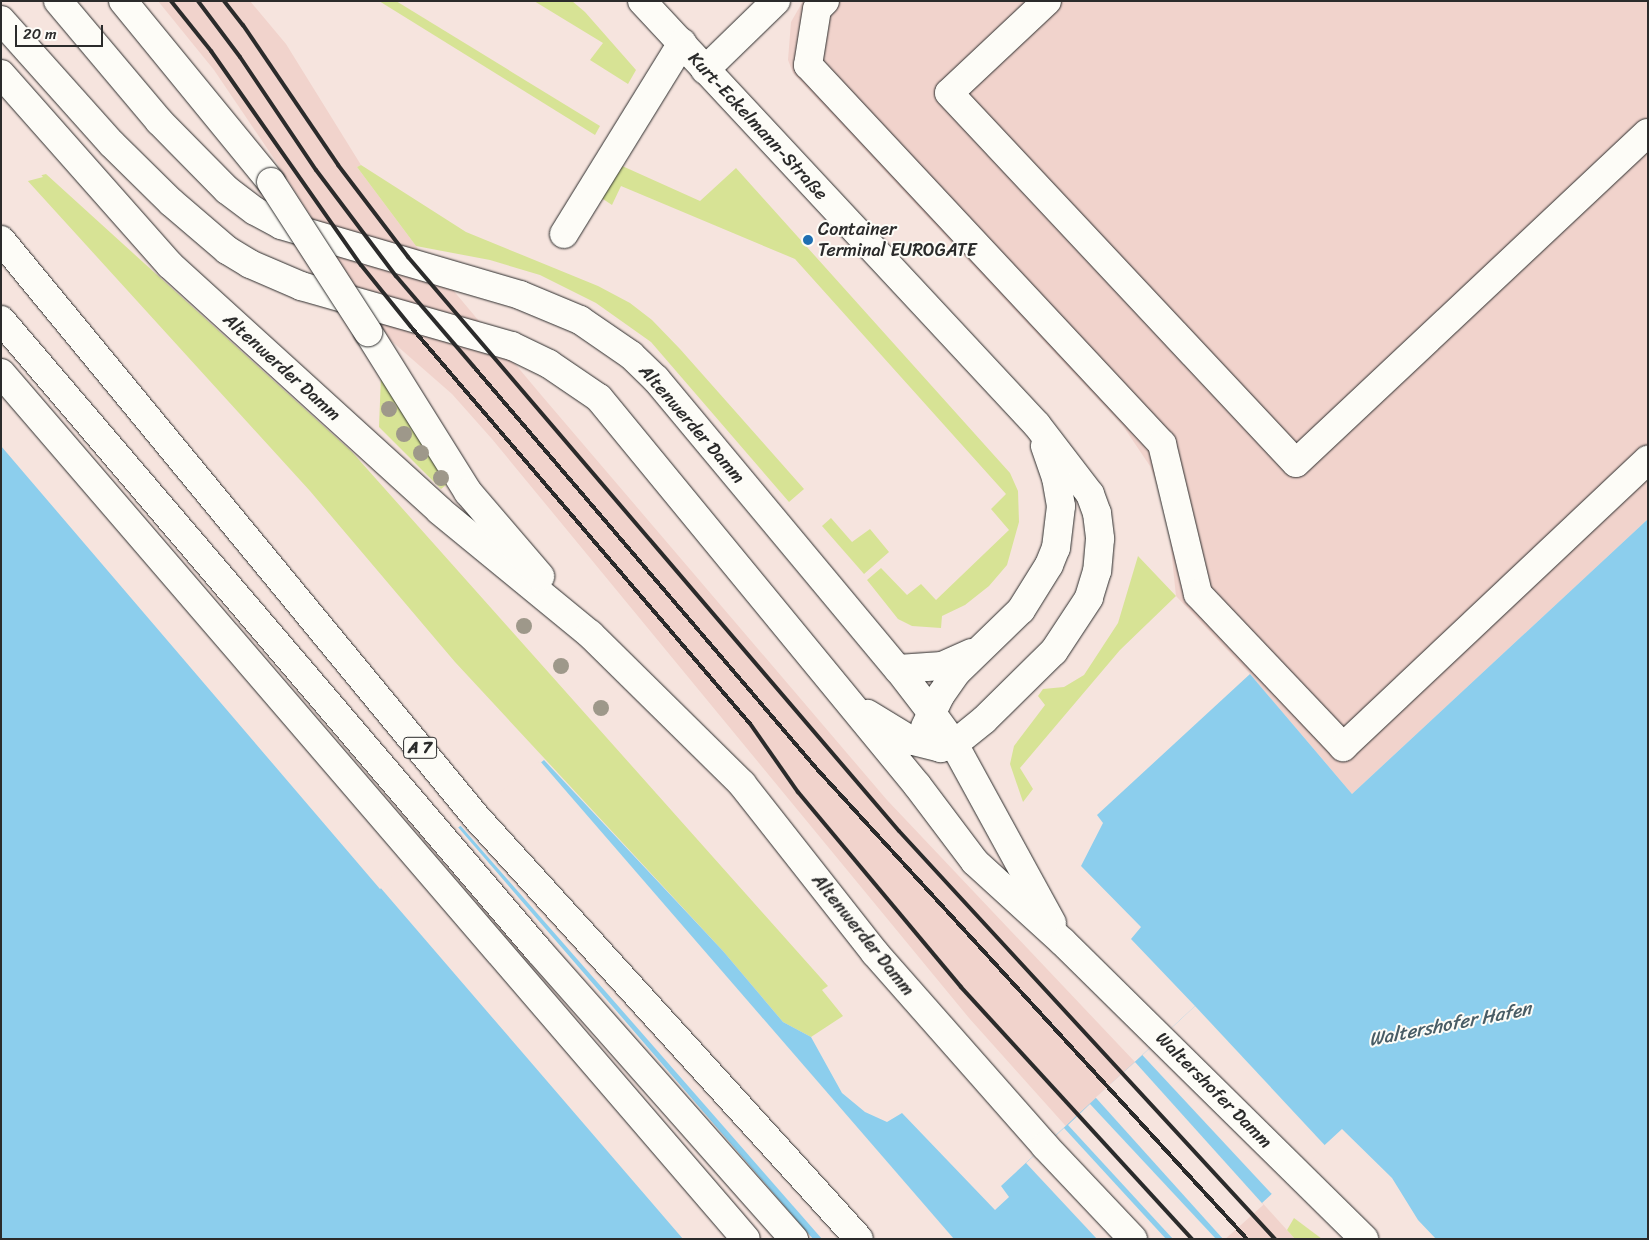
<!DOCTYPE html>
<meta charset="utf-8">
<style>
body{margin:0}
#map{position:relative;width:1649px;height:1240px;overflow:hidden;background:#f6e4de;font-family:Sriracha,sans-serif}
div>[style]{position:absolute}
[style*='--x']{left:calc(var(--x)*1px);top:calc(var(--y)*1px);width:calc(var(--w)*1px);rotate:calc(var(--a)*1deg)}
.built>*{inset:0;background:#f1d3cc}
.green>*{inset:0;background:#d7e395}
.water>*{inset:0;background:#8cceed}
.pier>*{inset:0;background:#f6e4de;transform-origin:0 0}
.roads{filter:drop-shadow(0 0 1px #2b2b2b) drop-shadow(0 0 1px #2b2b2b)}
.minor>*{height:28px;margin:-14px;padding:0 14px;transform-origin:14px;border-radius:14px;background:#fdfcf7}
.highway>*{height:28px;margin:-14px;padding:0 14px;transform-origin:14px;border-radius:14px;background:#fdfcf7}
.rail>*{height:4px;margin:-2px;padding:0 2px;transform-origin:2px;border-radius:2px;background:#2b2b2b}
.bridges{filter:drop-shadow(0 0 1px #2b2b2b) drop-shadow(0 0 1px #2b2b2b)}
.minor-bridge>*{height:28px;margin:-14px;padding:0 14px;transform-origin:14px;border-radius:14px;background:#fdfcf7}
.trees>*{width:16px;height:16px;margin:-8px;border-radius:50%;background:#9e988a}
.dots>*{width:14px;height:14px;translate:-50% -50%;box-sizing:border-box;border:2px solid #fdfcf7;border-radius:50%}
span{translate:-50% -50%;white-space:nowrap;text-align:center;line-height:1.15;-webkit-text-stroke:4px #fdfcf7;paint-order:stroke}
.shield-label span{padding:1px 4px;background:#fdfcf7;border:1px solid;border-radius:4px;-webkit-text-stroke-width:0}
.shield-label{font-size:16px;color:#2b2b2b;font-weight:700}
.street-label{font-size:18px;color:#2b2b2b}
.poi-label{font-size:18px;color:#2b2b2b}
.left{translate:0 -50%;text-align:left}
.water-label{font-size:19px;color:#485c65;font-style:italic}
.frame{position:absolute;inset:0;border:2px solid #2b2b2b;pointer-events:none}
.scale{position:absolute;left:15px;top:25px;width:88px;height:22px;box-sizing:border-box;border:2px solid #2b2b2b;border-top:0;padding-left:6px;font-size:15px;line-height:18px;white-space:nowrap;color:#2b2b2b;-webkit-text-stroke:4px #fdfcf7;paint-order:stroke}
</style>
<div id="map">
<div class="built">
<div style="clip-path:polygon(158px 1px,250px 1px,286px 44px,361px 165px,357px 167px,416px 246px,542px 396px,887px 800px,1135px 1062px,1295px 1239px,1167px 1239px,969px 1018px,492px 439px,452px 394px,388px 338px,277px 163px,214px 70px)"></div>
<div style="clip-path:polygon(803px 1px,1648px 1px,1648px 519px,1352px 794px,1250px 674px,1176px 596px,1167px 510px,1150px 466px,1123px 426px,793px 73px,788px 60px,791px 22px)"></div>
</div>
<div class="green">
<div style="clip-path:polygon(379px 1px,396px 1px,600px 126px,595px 135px)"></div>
<div style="clip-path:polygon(534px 1px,572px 1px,585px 12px,636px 70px,628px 84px,590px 60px,603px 43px)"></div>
<div style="clip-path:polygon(361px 165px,466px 232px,598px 286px,630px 303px,652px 320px,680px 349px,804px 489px,789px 502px,651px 342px,596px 303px,540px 275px,490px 260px,416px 246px,357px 167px)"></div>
<div style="clip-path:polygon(620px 165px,700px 201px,736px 168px,1010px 473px,1018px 491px,1019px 522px,1007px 565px,989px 586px,965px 605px,942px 616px,941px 628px,912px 626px,898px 619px,867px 580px,881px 568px,907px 595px,921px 584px,936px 600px,1009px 530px,991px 509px,1006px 494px,795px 259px,621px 186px,612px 205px,600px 197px)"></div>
<div style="clip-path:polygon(46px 174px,352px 452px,828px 986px,822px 990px,843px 1016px,811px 1037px,783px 1022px,723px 951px,455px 662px,310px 491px,26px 179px)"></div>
<div style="clip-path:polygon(381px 376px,450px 482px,441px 489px,379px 427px)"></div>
<div style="clip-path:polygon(831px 518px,852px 542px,870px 529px,889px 552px,864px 574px,822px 526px)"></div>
<div style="clip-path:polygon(1138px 556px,1176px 596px,1120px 650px,1020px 768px,1033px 789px,1023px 802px,1010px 764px,1014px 746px,1045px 705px,1038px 696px,1043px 689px,1064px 687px,1084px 675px,1118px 623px)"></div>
<div style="clip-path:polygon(1294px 1218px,1322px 1239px,1295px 1239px,1287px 1230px)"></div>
</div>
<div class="water">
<div style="clip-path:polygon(1px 446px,380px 889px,544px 760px,723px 951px,783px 1022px,811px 1037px,842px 1093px,865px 1112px,887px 1122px,902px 1113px,995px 1210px,1009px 1197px,1001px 1186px,1195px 1006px,1131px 939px,1141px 927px,1081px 866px,1103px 823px,1097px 815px,1250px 674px,1352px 794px,1648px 519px,1648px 1239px,1436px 1239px,1418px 1220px,1392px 1178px,1342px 1129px,1223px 1239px,1px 1239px)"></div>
</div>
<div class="pier">
<div style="clip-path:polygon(1px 128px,43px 177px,28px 181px,1px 204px)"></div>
<div style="clip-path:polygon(223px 702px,380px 886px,457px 826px,813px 1239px,683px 1239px,379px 886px)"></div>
<div style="clip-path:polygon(540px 761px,954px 1239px,822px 1239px,459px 824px)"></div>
<div style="left:1195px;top:1006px;width:192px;height:72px;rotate:47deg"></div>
<div style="left:1135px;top:1062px;width:192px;height:53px;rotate:48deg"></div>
<div style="clip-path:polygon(1090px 1104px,1216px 1239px,1173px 1239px,1068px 1125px)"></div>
<div style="clip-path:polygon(1064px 1128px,1166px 1239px,1097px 1239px,1026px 1163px)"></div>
</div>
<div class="roads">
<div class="minor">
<div style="--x:58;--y:1;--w:157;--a:49.9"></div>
<div style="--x:159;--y:121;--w:97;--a:45.4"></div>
<div style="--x:227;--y:190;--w:35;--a:37"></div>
<div style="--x:255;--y:211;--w:30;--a:28"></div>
<div style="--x:281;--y:225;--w:249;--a:16.3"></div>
<div style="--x:520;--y:295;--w:65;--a:22.6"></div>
<div style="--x:580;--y:320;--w:62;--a:34.5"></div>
<div style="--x:631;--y:355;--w:35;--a:44"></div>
<div style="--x:656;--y:379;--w:378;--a:50.2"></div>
<div style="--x:898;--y:669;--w:54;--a:52.5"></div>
<div style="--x:931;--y:712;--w:39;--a:54"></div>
<div style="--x:954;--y:744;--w:204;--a:61.3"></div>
<div style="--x:123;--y:1;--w:234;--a:50.7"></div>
<div style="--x:642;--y:1;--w:579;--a:47.03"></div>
<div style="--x:1037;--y:425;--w:87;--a:52.5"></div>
<div style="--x:1090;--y:494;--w:20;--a:70"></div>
<div style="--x:1097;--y:513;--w:26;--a:83"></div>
<div style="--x:1100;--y:539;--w:32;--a:95"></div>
<div style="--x:1097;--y:571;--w:28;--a:107"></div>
<div style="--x:1089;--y:598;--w:64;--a:123.4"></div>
<div style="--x:1054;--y:651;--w:98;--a:135.4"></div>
<div style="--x:984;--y:720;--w:38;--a:141"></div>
<div style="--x:954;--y:744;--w:14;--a:163"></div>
<div style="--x:941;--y:748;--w:30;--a:-166"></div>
<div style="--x:912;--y:741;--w:52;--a:-148.5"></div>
<div style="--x:825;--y:1;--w:11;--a:135"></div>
<div style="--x:817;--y:9;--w:57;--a:99.1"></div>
<div style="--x:808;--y:65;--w:519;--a:46.95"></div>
<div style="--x:1162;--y:444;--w:154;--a:76.5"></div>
<div style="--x:1198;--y:594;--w:211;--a:46.5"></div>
<div style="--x:1343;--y:747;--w:419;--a:-43.3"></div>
<div style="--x:1047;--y:1;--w:134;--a:136.8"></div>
<div style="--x:949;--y:93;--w:507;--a:46.84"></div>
<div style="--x:1296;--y:463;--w:482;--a:-43.2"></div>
<div style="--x:1;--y:20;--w:166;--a:48.2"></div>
<div style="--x:112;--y:144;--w:83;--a:44.5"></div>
<div style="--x:171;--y:202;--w:74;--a:40.6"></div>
<div style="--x:227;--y:250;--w:27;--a:31"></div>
<div style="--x:250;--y:264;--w:56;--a:23.3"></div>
<div style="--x:301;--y:286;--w:219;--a:15.9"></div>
<div style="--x:512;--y:346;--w:41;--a:25.9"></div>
<div style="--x:549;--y:364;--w:60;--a:34.2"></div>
<div style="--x:599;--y:398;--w:501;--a:50.59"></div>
<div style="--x:917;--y:785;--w:96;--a:53"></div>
<div style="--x:975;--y:862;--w:119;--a:42.3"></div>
<div style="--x:1063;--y:942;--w:423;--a:44.6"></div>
<div style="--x:705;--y:70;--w:99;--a:-44.2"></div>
<div style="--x:1;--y:74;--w:255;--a:48.5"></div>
<div style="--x:170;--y:265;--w:365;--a:42.3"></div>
<div style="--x:440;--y:511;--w:194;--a:39.4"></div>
<div style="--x:590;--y:634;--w:214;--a:44.6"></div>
<div style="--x:742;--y:784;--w:215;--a:51.8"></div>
<div style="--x:875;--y:953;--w:257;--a:48.6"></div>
<div style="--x:1045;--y:1146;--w:128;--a:46.6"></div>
<div style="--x:564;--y:234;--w:225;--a:-58.3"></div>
<div style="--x:368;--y:332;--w:189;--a:58"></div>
<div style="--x:468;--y:492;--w:111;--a:49.4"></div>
<div style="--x:898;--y:669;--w:44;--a:-3.9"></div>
<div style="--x:942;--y:666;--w:32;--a:-24"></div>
<div style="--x:925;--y:727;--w:34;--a:-64"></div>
<div style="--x:940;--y:696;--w:29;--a:-55"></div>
<div style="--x:957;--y:672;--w:89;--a:-44.1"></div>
<div style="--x:1021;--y:610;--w:53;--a:-58.1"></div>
<div style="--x:1049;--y:565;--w:18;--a:-68"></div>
<div style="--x:1056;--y:548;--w:42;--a:-83.2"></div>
<div style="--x:1061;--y:506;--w:28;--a:-100"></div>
<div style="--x:1056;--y:478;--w:34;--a:-109"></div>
</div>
<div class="highway">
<div style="--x:1;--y:240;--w:749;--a:50.53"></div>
<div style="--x:477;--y:818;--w:568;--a:47.78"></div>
<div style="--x:1;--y:320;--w:829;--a:49.55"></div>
<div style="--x:539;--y:951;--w:385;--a:48.5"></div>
<div style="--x:1;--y:373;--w:1142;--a:49.3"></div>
</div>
</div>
<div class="rail">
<div style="--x:171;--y:1;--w:64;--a:51.3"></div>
<div style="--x:211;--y:51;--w:261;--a:55"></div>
<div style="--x:361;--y:265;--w:80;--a:51.1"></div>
<div style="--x:411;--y:327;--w:523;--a:49.49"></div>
<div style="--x:751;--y:725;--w:82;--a:55"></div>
<div style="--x:798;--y:792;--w:254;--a:50.1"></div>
<div style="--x:961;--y:987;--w:342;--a:47.5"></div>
<div style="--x:198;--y:1;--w:70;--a:53.1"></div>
<div style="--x:240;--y:57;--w:136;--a:56.1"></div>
<div style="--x:316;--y:170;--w:133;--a:53"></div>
<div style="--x:396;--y:276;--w:120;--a:49.4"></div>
<div style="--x:474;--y:367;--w:527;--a:49.54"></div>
<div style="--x:816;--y:768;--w:638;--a:47.54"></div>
<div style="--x:224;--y:1;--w:31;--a:52"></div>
<div style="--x:243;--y:25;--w:169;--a:55.8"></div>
<div style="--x:338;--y:165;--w:116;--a:52.7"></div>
<div style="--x:408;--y:257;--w:755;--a:49.46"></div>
<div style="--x:899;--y:831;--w:555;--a:47.34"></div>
</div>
<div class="bridges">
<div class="minor-bridge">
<div style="--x:271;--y:182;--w:179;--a:57.1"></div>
</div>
</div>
<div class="trees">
<div style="left:389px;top:409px"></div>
<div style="left:404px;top:434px"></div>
<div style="left:421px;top:453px"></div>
<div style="left:441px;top:478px"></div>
<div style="left:524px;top:626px"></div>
<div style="left:561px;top:666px"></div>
<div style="left:601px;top:708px"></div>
</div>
<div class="dots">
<div style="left:808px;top:240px;background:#1f6fb2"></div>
</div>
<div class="shield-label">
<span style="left:420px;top:748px">A 7</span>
</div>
<div class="street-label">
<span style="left:758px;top:126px;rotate:47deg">Kurt-Eckelmann-Straße</span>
<span style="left:282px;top:367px;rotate:42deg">Altenwerder Damm</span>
<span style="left:692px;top:424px;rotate:49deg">Altenwerder Damm</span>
<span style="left:863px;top:935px;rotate:51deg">Altenwerder Damm</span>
<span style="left:1214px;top:1090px;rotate:45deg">Waltershofer Damm</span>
</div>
<div class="poi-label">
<span class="left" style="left:818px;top:240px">Container<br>Terminal EUROGATE</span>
</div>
<div class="water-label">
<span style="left:1450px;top:1024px;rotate:-11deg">Waltershofer Hafen</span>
</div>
<div class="frame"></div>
<div class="scale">20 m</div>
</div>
